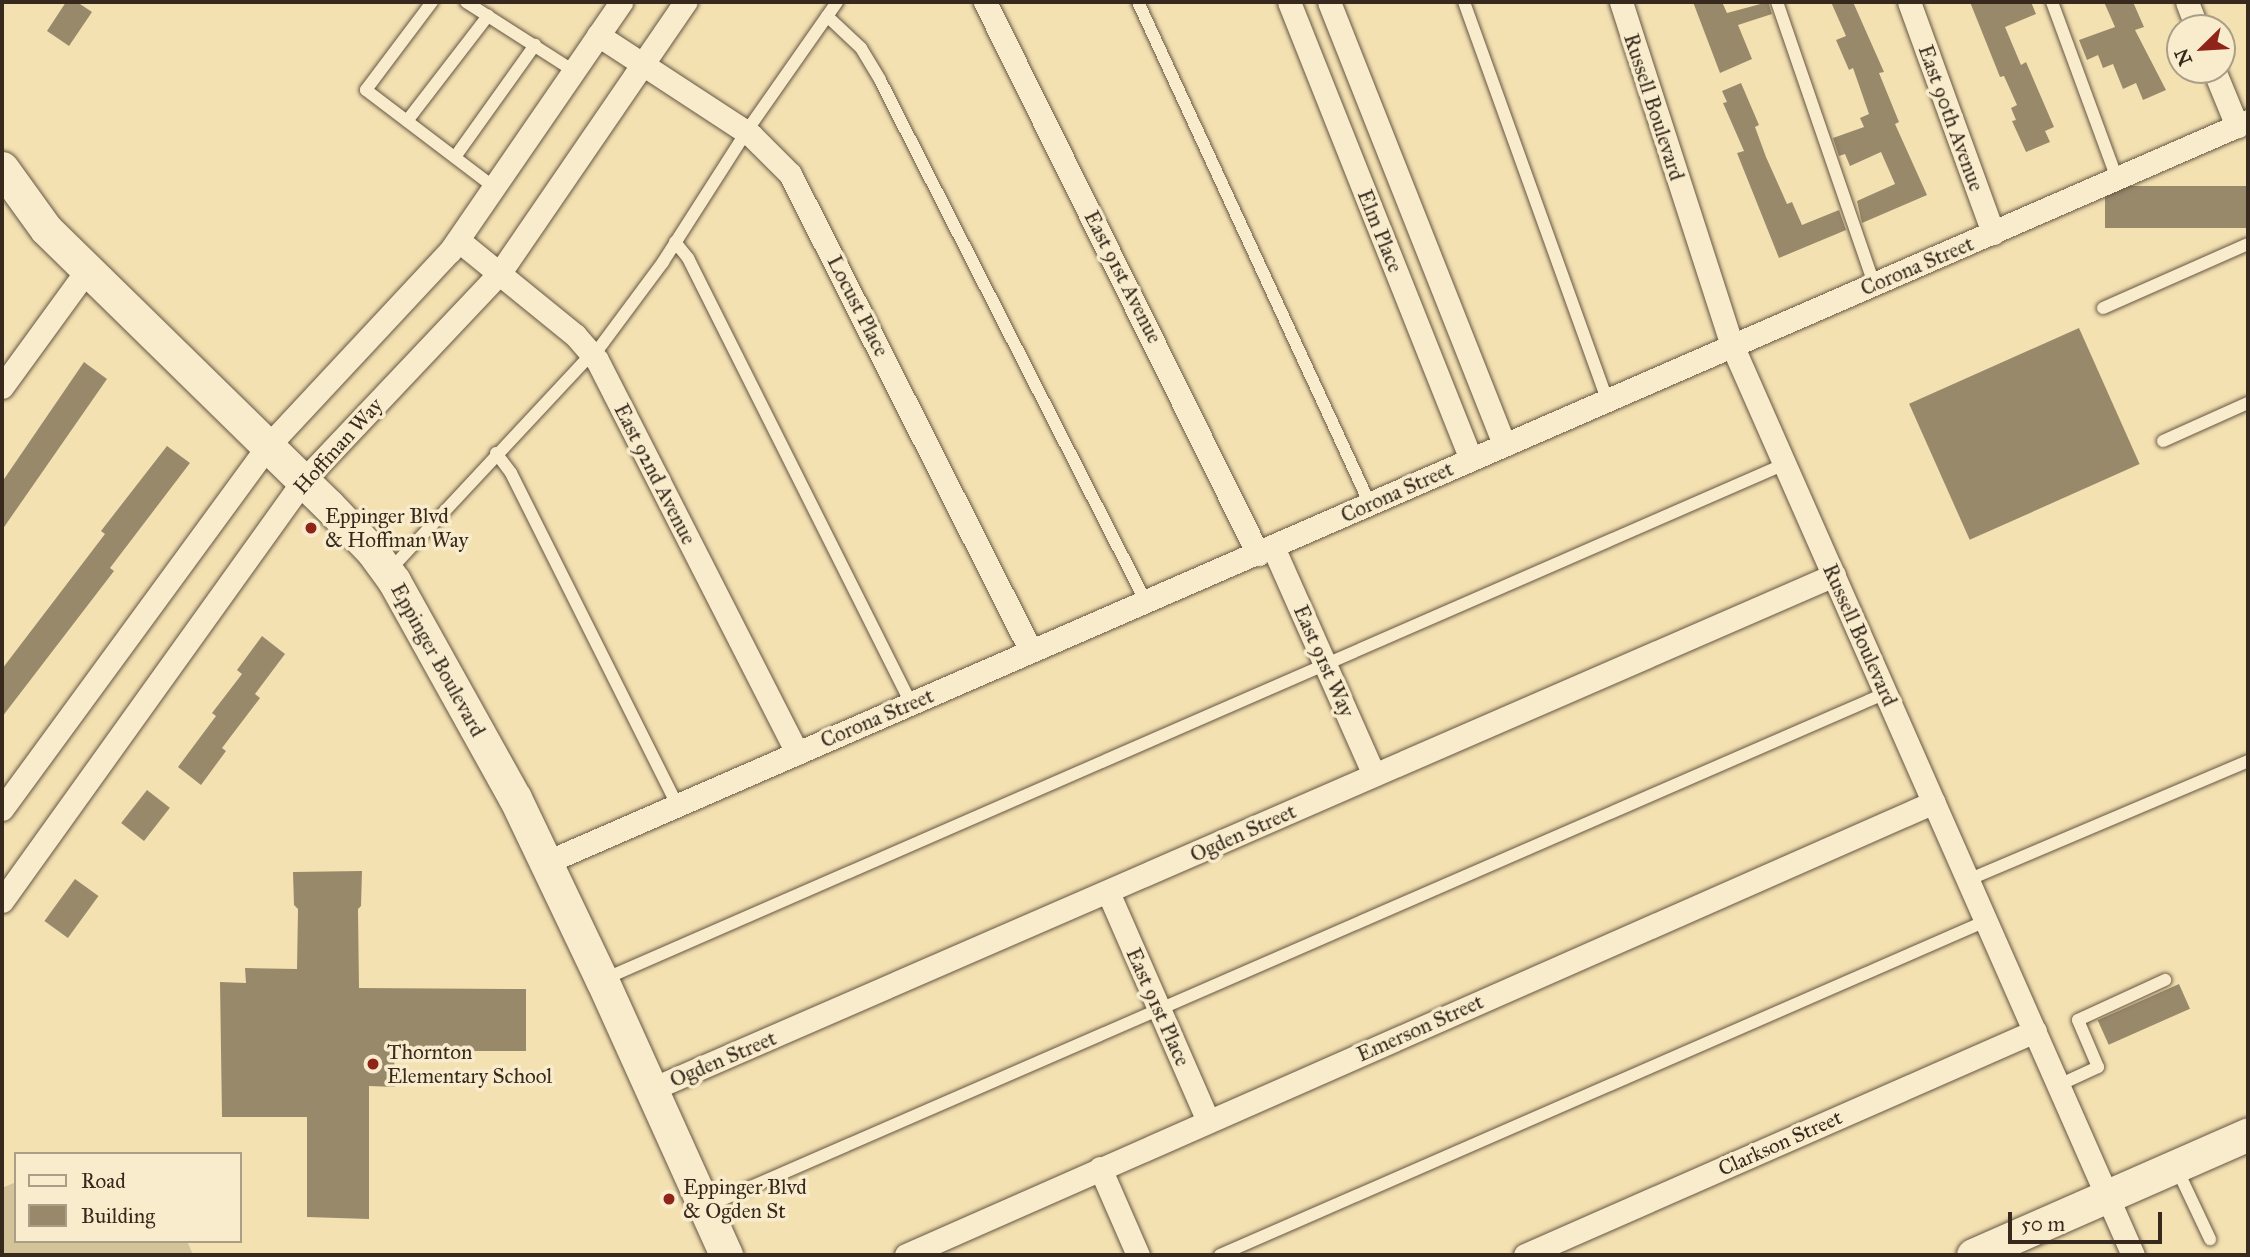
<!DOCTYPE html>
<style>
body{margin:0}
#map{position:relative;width:2250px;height:1257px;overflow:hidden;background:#f4e1b2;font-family:"IM FELL Great Primer",serif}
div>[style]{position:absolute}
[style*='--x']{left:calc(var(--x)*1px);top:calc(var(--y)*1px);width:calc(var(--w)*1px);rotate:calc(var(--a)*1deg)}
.green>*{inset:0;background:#d4c299}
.building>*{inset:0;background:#99896b;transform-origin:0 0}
.roads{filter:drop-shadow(0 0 2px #665743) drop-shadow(0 0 2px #665743)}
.lane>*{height:12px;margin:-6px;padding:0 6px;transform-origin:6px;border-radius:6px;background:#f8eccd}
.street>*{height:23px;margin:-11.5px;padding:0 11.5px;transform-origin:11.5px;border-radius:11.5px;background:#f8eccd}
.secondary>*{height:33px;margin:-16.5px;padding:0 16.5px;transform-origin:16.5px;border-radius:16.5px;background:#f8eccd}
.dots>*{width:19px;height:19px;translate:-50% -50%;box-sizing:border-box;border:4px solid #f8eccd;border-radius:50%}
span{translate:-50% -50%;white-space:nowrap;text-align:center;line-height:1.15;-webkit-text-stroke:7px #f8eccd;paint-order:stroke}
.street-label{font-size:21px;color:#37291e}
.poi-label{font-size:21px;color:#37291e}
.left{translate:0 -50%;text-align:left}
.frame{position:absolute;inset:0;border:4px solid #37291e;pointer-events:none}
.legend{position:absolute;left:14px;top:1152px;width:228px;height:91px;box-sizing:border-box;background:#f8eccd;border:2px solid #ab9e87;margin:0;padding:9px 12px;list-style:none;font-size:21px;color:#37291e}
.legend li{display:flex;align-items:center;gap:14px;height:35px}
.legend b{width:35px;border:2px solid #ab9e87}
.north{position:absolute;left:2166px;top:14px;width:70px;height:70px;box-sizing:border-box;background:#f8eccd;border:2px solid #ab9e87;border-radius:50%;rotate:246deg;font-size:19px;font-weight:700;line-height:28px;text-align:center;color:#37291e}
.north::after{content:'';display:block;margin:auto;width:24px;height:32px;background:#8f2418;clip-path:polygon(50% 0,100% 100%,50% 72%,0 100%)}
.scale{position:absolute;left:2008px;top:1212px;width:154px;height:32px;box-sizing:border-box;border:4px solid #37291e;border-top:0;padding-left:9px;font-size:21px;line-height:24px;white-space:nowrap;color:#37291e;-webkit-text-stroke:5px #f8eccd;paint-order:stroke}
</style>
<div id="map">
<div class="green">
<div style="clip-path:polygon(16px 1182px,16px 1241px,187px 1241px,193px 1255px,2px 1255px,2px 1188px)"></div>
</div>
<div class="building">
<div style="clip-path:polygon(66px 2px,77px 2px,92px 12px,69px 46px,47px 31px)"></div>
<div style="clip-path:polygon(1693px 2px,1722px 2px,1727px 13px,1768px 2px,1772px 14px,1738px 25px,1752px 59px,1720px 73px)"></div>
<div style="clip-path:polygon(1831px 2px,1853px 2px,1884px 72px,1879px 73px,1899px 122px,1895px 124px,1927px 195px,1862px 223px,1857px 201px,1895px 184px,1881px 152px,1850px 166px,1845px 154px,1839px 156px,1833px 138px,1864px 127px,1860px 118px,1869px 114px,1853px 68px,1849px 70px,1836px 40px,1846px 36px)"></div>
<div style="clip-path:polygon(1970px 2px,2031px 2px,2036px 14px,2005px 27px,2021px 65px,2026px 62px,2054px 127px,2045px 131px,2050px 142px,2026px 152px,2012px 121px,2016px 120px,2011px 108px,2017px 105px,2004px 76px,2000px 77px)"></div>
<div style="clip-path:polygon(2104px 2px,2133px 2px,2144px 27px,2135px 30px,2166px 90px,2143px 100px,2136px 83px,2123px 89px,2113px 64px,2103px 68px,2098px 55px,2087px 60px,2079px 40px,2115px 27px)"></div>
<div style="clip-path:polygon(1741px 83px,1759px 125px,1755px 127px,1766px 157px,1787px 204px,1792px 202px,1802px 225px,1839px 210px,1846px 230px,1779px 258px,1737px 153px,1744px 151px,1723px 103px,1727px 102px,1722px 91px)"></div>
<div style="left:2248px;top:186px;width:42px;height:143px;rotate:90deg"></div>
<div style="left:2079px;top:328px;width:149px;height:186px;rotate:66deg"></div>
<div style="clip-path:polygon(84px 362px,107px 379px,2px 530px,2px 482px)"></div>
<div style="clip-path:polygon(167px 446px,190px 463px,110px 568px,114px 571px,2px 717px,2px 669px,105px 534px,101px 531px)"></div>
<div style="clip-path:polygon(262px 636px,285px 654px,255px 694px,260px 698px,222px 748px,226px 751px,201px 785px,178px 767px,216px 716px,212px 713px,242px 674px,237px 670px)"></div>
<div style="left:147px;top:790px;width:29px;height:42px;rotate:38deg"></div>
<div style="clip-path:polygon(362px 871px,361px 906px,358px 909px,359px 988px,526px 989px,526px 1051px,394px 1051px,395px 1087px,369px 1086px,369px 1219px,307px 1217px,307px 1117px,222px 1117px,220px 982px,246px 983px,245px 968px,297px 969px,298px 909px,294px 905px,293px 872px)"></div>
<div style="left:75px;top:879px;width:29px;height:52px;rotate:36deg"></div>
<div style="left:2179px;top:984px;width:27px;height:89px;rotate:66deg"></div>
</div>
<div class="roads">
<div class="lane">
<div style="--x:432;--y:2;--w:110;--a:126.9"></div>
<div style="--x:366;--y:90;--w:162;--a:37.2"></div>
<div style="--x:466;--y:2;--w:128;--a:32.6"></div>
<div style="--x:1138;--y:2;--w:553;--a:65.2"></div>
<div style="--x:1464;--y:2;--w:423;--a:70.2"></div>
<div style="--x:1777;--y:2;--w:298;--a:71"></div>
<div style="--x:2052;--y:2;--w:189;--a:69.8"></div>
<div style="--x:827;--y:16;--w:47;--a:43.3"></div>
<div style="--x:861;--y:48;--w:37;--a:59"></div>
<div style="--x:880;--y:80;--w:586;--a:63"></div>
<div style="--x:407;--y:121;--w:133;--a:-52.4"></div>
<div style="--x:455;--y:157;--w:138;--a:-54.5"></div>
<div style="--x:675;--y:242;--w:21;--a:51"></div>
<div style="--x:688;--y:258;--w:498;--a:63.4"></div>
<div style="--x:2103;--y:308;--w:158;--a:-23.8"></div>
<div style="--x:594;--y:355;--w:116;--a:-53.4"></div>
<div style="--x:663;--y:262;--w:154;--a:-57.4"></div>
<div style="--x:746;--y:132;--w:159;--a:-55"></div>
<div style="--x:2163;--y:441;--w:93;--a:-24.1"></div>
<div style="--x:496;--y:453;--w:25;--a:53"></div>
<div style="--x:511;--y:473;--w:371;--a:63.4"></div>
<div style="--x:388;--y:572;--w:299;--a:-47"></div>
<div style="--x:1968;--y:880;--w:304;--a:-23"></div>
<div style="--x:602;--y:980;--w:1291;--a:-23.57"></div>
<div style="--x:2059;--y:1085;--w:43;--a:-24.8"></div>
<div style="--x:2098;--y:1067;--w:51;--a:-113.1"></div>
<div style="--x:2078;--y:1020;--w:96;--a:-24.7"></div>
<div style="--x:2176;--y:1167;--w:80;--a:64.7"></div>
<div style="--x:705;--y:1207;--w:1288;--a:-23.52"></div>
<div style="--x:1220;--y:1255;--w:836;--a:-23.56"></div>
</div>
<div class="street">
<div style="--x:985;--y:2;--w:616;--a:63.68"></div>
<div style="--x:1289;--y:2;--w:492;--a:68.3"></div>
<div style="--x:1329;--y:2;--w:475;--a:68.4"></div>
<div style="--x:1621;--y:2;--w:361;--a:72.1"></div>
<div style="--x:1732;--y:345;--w:994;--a:66.22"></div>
<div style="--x:1909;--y:2;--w:246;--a:70"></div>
<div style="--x:2187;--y:2;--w:28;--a:69"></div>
<div style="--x:598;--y:35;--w:183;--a:33.2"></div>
<div style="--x:751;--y:135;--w:55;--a:45"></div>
<div style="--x:790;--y:174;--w:534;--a:63.2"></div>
<div style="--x:2214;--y:70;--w:61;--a:67.7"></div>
<div style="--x:458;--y:240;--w:151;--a:39.1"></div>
<div style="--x:575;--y:335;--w:33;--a:49"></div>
<div style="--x:597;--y:360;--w:441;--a:63"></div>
<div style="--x:2;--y:387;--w:145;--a:-54"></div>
<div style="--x:1273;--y:547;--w:249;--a:66.1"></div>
<div style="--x:2;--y:809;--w:449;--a:-53.8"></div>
<div style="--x:267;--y:447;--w:268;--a:-47"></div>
<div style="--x:450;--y:251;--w:302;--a:-55.5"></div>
<div style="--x:547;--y:862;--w:1855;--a:-23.54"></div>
<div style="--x:1108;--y:892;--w:250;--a:66.4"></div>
<div style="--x:2;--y:901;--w:517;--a:-54.37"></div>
<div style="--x:303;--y:481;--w:285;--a:-46.6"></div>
<div style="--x:499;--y:274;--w:330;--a:-55.6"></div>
<div style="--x:652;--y:1089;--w:1289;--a:-23.5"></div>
<div style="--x:1100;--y:1168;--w:95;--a:66.4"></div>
<div style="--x:906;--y:1255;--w:1123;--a:-23.78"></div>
<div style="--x:1525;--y:1255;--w:557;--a:-23.71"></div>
</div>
<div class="secondary">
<div style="--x:2;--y:168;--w:75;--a:54.2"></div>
<div style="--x:46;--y:229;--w:395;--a:44.4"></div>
<div style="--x:328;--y:505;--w:65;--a:46.2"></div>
<div style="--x:373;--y:552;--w:36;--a:54"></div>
<div style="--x:394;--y:581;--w:248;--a:60.9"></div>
<div style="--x:515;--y:798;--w:202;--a:64.5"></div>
<div style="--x:602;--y:980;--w:302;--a:65.7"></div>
<div style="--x:1973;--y:1255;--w:300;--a:-23.7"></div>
</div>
</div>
<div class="dots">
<div style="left:311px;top:528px;background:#8f2418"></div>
<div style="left:373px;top:1064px;background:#8f2418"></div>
<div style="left:669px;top:1199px;background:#8f2418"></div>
</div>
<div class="street-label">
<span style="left:1654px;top:107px;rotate:72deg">Russell Boulevard</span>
<span style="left:1951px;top:118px;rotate:70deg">East 90th Avenue</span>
<span style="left:1380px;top:231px;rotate:68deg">Elm Place</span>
<span style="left:1917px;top:266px;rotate:-23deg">Corona Street</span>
<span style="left:1123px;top:277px;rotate:63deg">East 91st Avenue</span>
<span style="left:858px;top:306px;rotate:63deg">Locust Place</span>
<span style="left:338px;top:446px;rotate:-48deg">Hoffman Way</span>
<span style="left:655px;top:474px;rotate:63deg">East 92nd Avenue</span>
<span style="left:1397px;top:492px;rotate:-24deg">Corona Street</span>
<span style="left:1860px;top:635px;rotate:66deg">Russell Boulevard</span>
<span style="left:438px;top:660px;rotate:61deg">Eppinger Boulevard</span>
<span style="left:1324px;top:661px;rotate:66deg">East 91st Way</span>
<span style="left:877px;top:718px;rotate:-23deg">Corona Street</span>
<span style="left:1243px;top:833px;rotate:-24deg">Ogden Street</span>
<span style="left:1158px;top:1007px;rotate:66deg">East 91st Place</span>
<span style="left:1420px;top:1028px;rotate:-24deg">Emerson Street</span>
<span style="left:723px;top:1059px;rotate:-23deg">Ogden Street</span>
<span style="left:1780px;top:1143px;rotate:-24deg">Clarkson Street</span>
</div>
<div class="poi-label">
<span class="left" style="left:325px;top:528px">Eppinger Blvd<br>&amp; Hoffman Way</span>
<span class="left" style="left:387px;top:1064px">Thornton<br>Elementary School</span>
<span class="left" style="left:683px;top:1199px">Eppinger Blvd<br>&amp; Ogden St</span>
</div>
<div class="frame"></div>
<ul class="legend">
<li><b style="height:9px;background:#f8eccd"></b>Road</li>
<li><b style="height:19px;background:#99896b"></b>Building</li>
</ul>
<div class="north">N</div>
<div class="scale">50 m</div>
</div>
